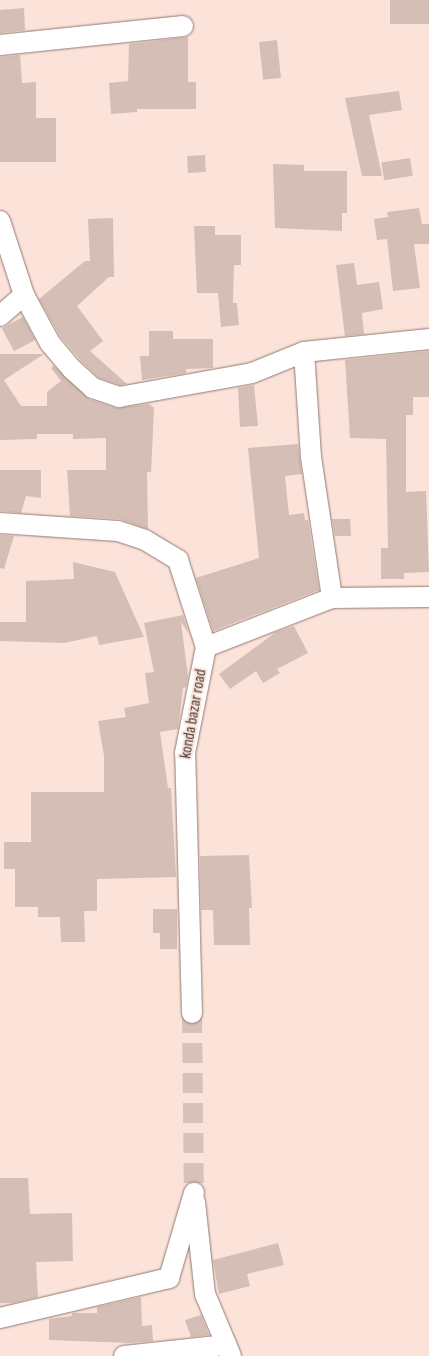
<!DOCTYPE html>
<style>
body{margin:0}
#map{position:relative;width:429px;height:1356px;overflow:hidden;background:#fce3da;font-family:"Sofia Sans Condensed",sans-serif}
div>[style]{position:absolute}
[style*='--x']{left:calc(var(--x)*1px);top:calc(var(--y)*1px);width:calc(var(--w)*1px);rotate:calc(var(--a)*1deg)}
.building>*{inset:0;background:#d5beb5;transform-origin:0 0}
.minor-tunnel>*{height:20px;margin-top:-10px;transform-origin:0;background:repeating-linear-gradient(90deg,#d7c1b9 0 20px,transparent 0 30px)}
.roads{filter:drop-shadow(0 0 1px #907a72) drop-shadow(0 0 1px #907a72)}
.minor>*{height:20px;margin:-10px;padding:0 10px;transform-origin:10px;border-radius:10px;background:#fff}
span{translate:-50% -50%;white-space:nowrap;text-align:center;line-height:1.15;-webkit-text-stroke:4px #fce3da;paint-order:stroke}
.street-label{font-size:16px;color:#443a36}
</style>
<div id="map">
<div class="building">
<div style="left:390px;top:0;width:39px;height:24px"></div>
<div style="clip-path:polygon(24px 8px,25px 30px,0 33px,0 10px)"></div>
<div style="clip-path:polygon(188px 37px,188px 82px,196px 82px,196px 109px,137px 109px,137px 112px,111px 114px,109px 83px,128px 81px,129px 44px)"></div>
<div style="left:277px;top:40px;width:38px;height:18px;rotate:84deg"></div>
<div style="clip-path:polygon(20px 55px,22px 83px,36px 82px,36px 118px,56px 118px,56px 162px,0 162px,0 57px)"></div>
<div style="clip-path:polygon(399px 91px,402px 110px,369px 115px,382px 176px,362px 176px,345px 98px)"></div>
<div style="left:205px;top:155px;width:17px;height:18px;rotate:87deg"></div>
<div style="left:410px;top:158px;width:18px;height:29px;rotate:81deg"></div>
<div style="clip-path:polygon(273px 164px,304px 165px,304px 171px,347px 171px,347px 213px,342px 213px,342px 231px,275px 228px)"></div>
<div style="clip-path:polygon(419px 208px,422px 224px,429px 224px,429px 244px,414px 244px,420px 288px,393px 291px,387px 239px,377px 240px,374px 219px,388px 217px,387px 212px)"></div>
<div style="clip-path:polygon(113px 218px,114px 277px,109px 277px,77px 306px,103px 341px,90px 351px,127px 384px,120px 385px,99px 378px,82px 362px,60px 336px,39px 299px,85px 261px,90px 261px,88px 219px)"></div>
<div style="clip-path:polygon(194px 226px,215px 226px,215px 235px,241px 235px,241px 265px,234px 265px,233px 303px,237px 303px,239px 325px,221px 327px,218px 293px,197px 293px)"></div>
<div style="clip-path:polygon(354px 263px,357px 285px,379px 282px,383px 309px,362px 313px,364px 334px,345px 336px,336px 265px)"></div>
<div style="left:23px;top:317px;width:26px;height:24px;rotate:62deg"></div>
<div style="clip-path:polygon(149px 331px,173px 331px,173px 339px,213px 339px,213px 368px,186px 369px,186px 373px,142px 380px,140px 356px,149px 356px)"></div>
<div style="clip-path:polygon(429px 351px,429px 397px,413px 397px,413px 415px,406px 415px,406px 492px,426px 491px,429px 572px,404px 573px,404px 579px,381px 579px,381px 548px,388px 548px,386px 439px,350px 438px,345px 360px)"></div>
<div style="clip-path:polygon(0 354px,44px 354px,4px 380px,21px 406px,47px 406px,47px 392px,61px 381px,51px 368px,54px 366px,89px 399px,116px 408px,149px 404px,154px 408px,151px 472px,147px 472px,148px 529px,119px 519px,70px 516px,67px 470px,106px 470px,106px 438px,73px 439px,73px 434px,37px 434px,37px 439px,0 440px)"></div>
<div style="clip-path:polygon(254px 385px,258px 426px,240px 427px,238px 388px)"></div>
<div style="clip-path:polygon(298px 444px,302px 474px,285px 476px,289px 515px,304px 513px,305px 520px,308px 520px,319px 590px,213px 631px,196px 578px,259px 558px,248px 448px)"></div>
<div style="clip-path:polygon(0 470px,41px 470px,41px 498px,26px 496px,21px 513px,0 511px)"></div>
<div style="clip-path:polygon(332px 519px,350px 519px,351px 536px,335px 536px)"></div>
<div style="clip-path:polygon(0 535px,14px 536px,4px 569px,0 568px)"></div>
<div style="clip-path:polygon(73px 562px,115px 572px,144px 637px,99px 645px,97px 636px,64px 643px,0 641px,0 622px,26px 622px,26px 581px,74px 579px)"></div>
<div style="clip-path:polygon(183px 615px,189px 634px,181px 622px,188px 677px,186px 687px,183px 688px,178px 729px,160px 732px,168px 788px,171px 788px,176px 877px,97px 879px,97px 911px,84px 911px,85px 942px,61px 942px,60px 917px,38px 917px,38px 907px,15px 907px,15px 869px,4px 869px,4px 842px,31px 842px,31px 792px,104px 792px,104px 756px,98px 721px,126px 717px,124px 708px,149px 703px,145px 673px,154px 672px,144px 623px)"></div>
<div style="clip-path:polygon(294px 626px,308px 653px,277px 669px,280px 673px,263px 683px,256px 671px,230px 689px,219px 674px,276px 632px)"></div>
<div style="clip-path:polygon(249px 855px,252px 908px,249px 908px,250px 945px,214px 945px,213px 910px,201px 910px,200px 856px)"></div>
<div style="clip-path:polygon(153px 909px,177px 909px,177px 949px,160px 949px,160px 933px,153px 933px)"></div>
<div style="clip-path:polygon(0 1178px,28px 1178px,30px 1214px,72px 1213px,73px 1261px,36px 1262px,38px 1297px,13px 1303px,0 1303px)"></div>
<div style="clip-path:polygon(278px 1243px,284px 1265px,247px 1274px,250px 1286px,219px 1294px,213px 1260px)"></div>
<div style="clip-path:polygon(141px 1297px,142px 1326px,152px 1325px,153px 1341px,130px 1343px,49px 1340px,49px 1319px,72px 1316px,72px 1313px,97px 1313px,97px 1307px)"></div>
<div style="clip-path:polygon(201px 1315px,209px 1335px,191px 1337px,185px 1320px)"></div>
</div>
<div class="minor-tunnel">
<div style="--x:192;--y:1013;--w:180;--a:89.4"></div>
</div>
<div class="roads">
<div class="minor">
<div style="--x:0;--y:45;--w:184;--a:-5.9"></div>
<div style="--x:0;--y:221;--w:78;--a:72"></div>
<div style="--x:24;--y:295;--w:32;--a:139"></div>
<div style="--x:24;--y:295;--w:55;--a:61.6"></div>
<div style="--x:50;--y:343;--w:35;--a:50"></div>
<div style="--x:73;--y:370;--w:27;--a:42"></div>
<div style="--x:93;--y:388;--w:28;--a:19"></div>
<div style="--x:119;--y:397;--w:135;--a:-10.2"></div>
<div style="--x:252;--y:373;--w:56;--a:-22"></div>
<div style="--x:304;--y:352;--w:126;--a:-5.9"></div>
<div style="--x:304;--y:352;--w:105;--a:86.2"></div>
<div style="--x:311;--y:457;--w:143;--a:81.5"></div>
<div style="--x:0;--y:523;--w:118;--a:3.9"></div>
<div style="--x:118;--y:531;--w:28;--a:18"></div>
<div style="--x:145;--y:540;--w:39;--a:31"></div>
<div style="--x:178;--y:560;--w:91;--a:72.2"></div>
<div style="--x:192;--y:1013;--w:260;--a:-91.5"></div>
<div style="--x:185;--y:753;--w:108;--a:-78.8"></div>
<div style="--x:206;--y:647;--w:135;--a:-21.3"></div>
<div style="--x:332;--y:598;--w:97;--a:-0.6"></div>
<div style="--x:195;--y:1202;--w:93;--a:83.8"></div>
<div style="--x:205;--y:1294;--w:67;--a:67.2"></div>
<div style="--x:0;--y:1318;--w:174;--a:-13.3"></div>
<div style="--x:169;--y:1278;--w:89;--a:-73.6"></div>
<div style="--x:124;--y:1356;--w:103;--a:-6.2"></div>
</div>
</div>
<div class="street-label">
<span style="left:194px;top:714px;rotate:-80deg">konda bazar road</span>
</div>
</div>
